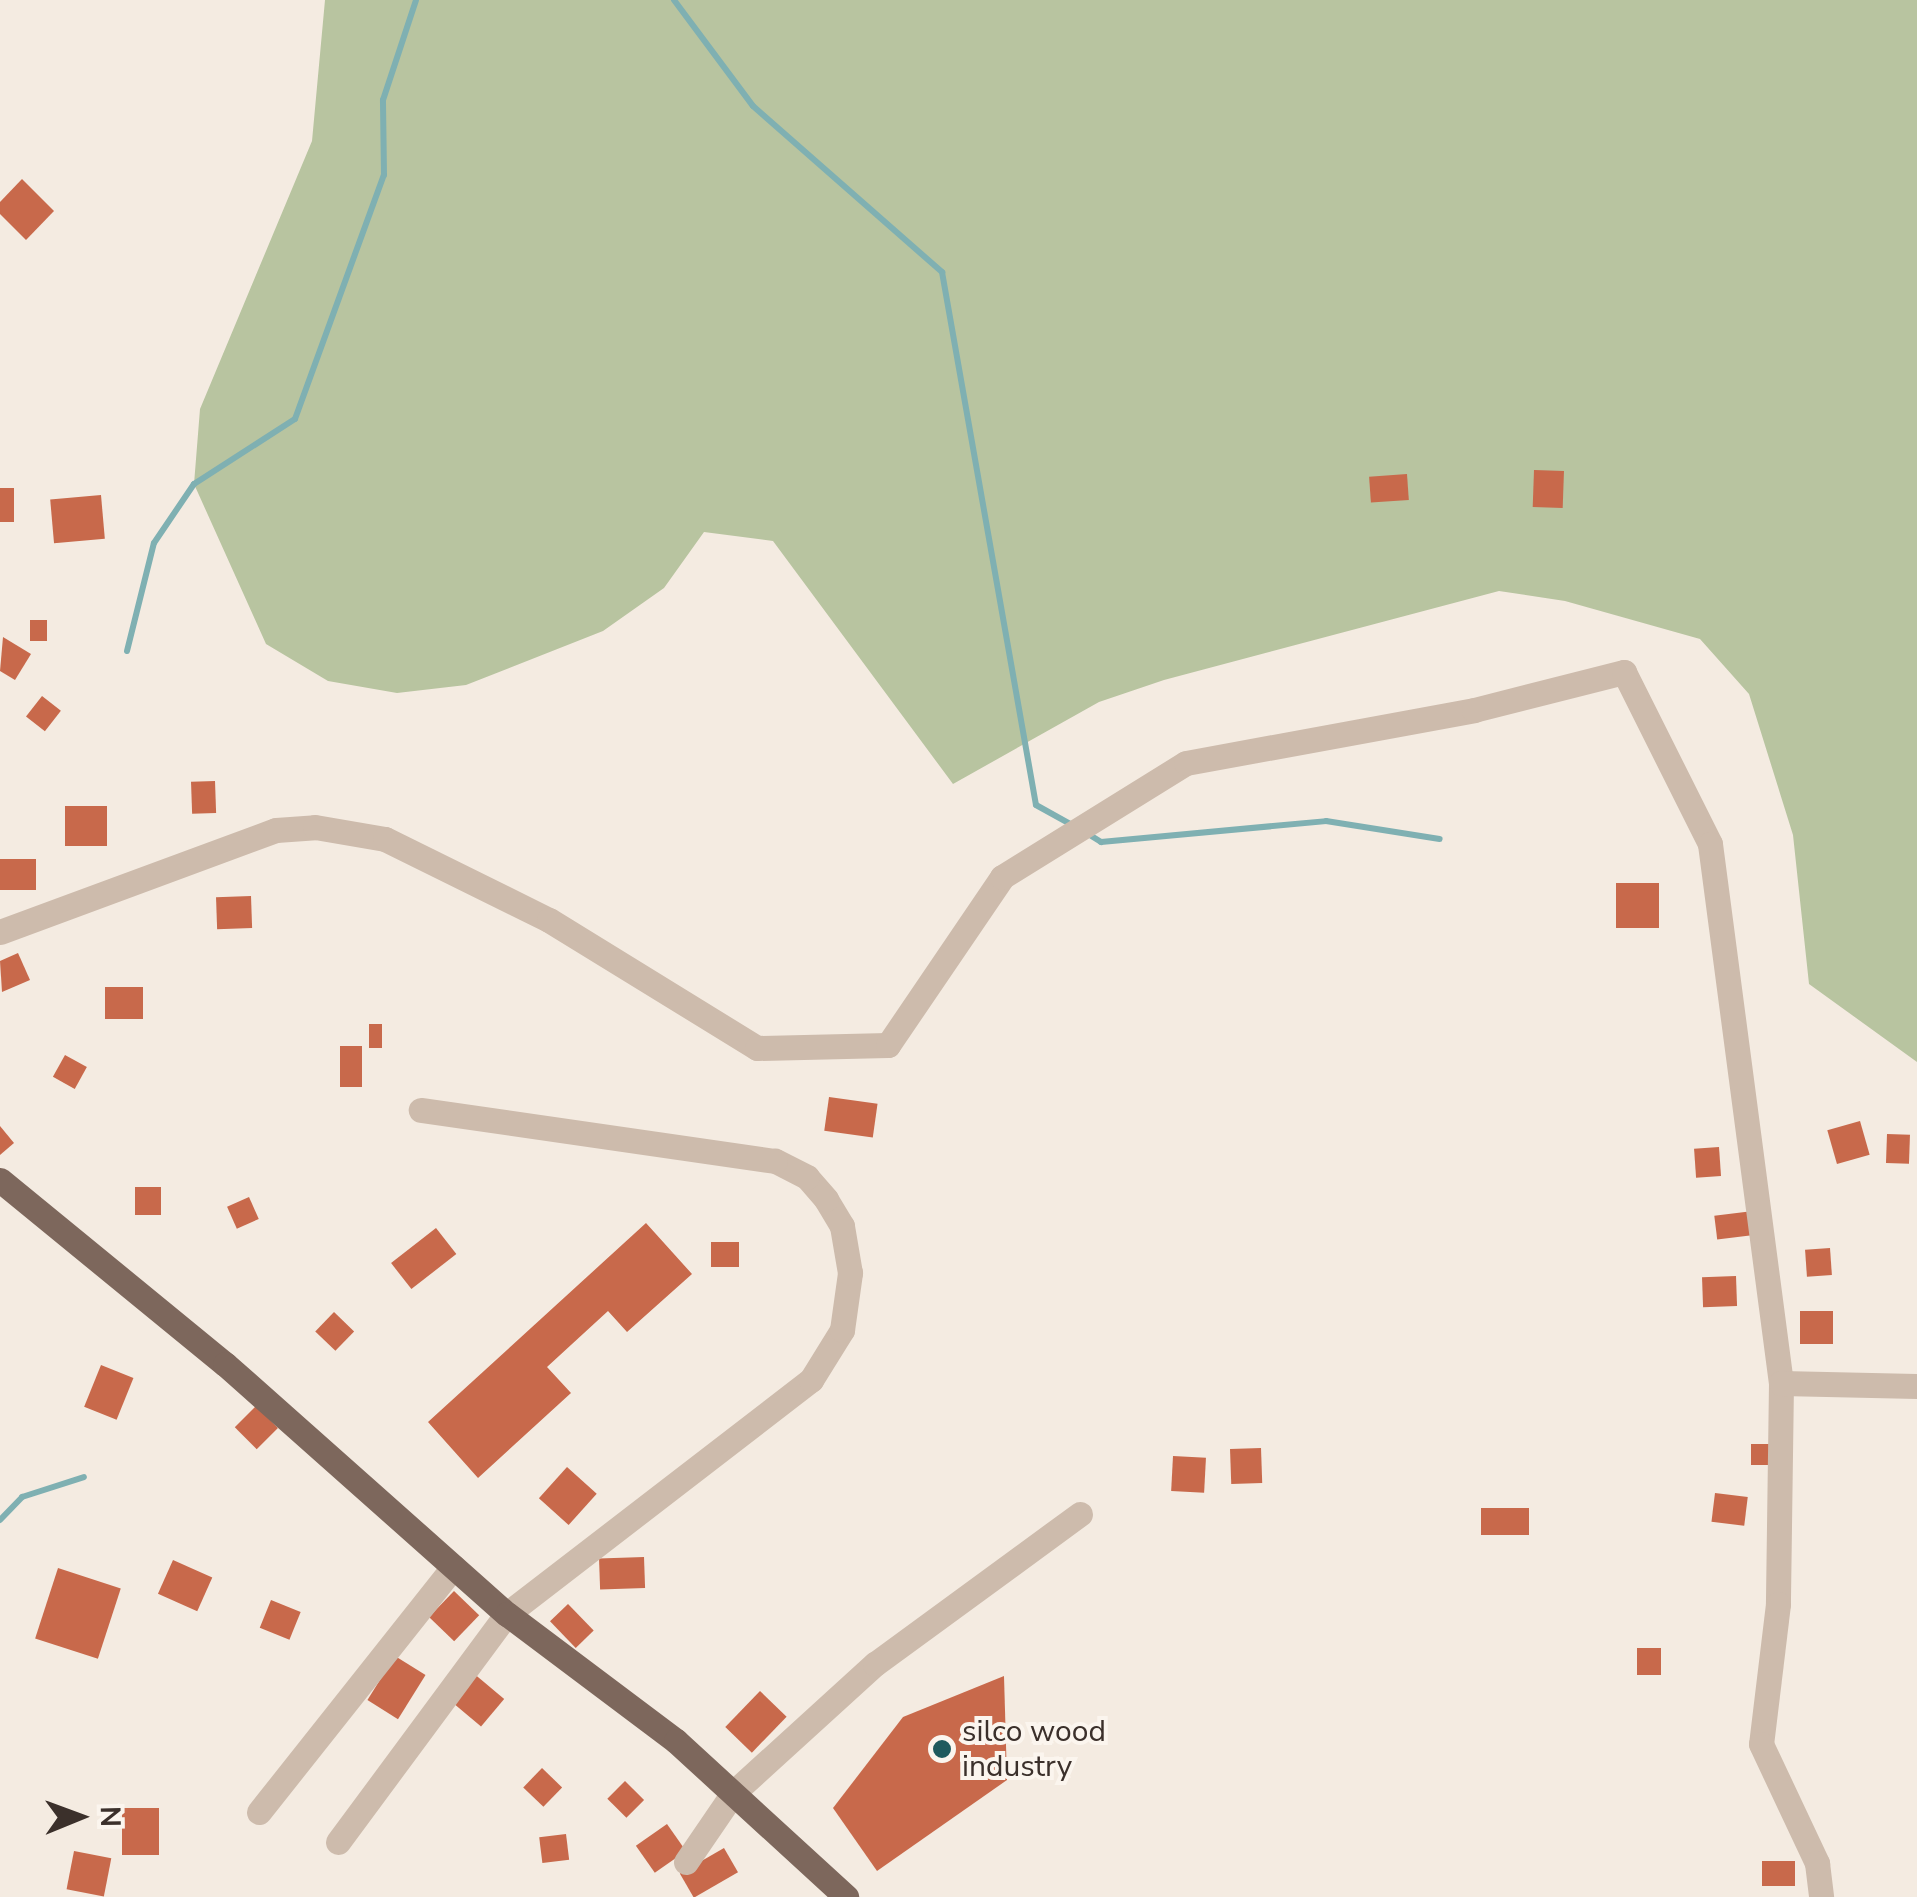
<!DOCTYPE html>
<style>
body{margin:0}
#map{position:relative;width:1917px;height:1897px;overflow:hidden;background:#f4ebe1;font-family:"Nunito Sans",sans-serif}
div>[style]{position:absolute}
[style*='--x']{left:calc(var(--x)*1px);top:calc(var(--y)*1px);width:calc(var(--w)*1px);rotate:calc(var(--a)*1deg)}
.green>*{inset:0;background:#b8c4a0}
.stream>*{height:6px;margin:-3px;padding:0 3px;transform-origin:3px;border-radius:3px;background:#7fb0b2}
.building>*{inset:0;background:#c8694b;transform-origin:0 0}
.minor>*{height:25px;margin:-12.5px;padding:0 12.5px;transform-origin:12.5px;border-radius:12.5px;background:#cdbbac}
.major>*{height:25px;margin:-12.5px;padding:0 12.5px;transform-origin:12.5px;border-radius:12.5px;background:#7d675c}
.dots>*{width:28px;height:28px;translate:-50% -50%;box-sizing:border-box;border:5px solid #fbf5ee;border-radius:50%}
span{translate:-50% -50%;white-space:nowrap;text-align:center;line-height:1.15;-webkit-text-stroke:8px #fbf5ee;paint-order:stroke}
.poi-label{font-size:30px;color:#3b302b}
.left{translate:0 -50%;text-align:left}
.north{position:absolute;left:30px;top:1767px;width:100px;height:100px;-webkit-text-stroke:8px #fbf5ee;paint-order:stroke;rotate:89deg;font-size:28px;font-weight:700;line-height:40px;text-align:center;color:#3b302b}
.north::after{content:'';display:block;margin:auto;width:35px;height:45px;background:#3b302b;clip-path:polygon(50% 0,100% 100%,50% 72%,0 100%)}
</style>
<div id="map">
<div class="green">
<div style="clip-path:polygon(325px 0,1917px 0,1917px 1062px,1809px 984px,1793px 835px,1749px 694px,1700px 639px,1565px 601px,1499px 591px,1164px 680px,1099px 702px,953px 784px,773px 541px,704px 532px,664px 588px,603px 631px,466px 685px,397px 693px,328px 681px,266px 644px,194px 484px,200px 409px,312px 141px)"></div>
</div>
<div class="stream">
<div style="--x:674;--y:0;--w:132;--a:53.3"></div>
<div style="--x:753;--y:106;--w:252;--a:41.3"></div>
<div style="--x:942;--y:272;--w:541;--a:80"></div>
<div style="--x:1036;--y:805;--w:43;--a:28.9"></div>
<div style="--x:127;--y:651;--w:111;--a:-76"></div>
<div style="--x:154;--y:543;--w:71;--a:-55.9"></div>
<div style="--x:194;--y:484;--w:120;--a:-32.8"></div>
<div style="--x:295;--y:419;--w:260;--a:-70"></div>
<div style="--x:384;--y:175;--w:75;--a:-90.8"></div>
<div style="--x:383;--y:100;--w:105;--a:-71.7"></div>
<div style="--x:1085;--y:832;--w:19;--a:32"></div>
<div style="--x:1101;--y:842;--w:226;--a:-5.3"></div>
<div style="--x:1326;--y:821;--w:115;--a:9"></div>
<div style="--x:0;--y:1520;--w:32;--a:-46"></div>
<div style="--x:22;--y:1497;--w:65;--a:-17.9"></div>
</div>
<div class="building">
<div style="clip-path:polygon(22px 179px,54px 211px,26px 240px,0 214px,0 202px)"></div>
<div style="left:1534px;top:470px;width:30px;height:37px;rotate:2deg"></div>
<div style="left:1407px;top:474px;width:26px;height:38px;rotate:86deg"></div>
<div style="left:0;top:488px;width:14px;height:34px"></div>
<div style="left:101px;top:495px;width:44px;height:51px;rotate:85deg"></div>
<div style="left:30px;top:620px;width:17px;height:21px"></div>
<div style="clip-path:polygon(3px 637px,31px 654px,15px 680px,0 671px)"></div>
<div style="left:42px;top:696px;width:24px;height:26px;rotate:38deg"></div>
<div style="left:215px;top:781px;width:32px;height:24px;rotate:88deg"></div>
<div style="left:65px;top:806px;width:42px;height:40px"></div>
<div style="left:0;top:859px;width:36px;height:31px"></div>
<div style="left:1616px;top:883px;width:43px;height:45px"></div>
<div style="left:251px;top:896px;width:32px;height:35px;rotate:88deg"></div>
<div style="clip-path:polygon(18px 953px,30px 980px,2px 992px,0 961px)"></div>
<div style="left:105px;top:987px;width:38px;height:32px"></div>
<div style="left:369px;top:1024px;width:13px;height:24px"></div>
<div style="left:340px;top:1046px;width:22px;height:41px"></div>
<div style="left:65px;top:1055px;width:25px;height:25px;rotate:29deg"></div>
<div style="left:829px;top:1097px;width:49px;height:34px;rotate:8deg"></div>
<div style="left:1860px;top:1121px;width:35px;height:34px;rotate:74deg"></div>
<div style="clip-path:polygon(0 1126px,14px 1143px,0 1155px)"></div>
<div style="left:1887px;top:1134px;width:23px;height:29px;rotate:2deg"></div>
<div style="left:1719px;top:1147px;width:29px;height:25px;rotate:86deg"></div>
<div style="left:135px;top:1187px;width:26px;height:28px"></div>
<div style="left:249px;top:1197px;width:24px;height:24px;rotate:66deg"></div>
<div style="left:1753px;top:1211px;width:24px;height:39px;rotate:83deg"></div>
<div style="clip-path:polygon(646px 1223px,692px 1274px,627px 1332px,608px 1311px,547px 1367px,571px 1393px,478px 1478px,428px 1422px)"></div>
<div style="left:436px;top:1228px;width:33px;height:57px;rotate:52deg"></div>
<div style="left:711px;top:1242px;width:28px;height:25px"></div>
<div style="left:1830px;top:1248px;width:27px;height:25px;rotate:86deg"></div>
<div style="left:1736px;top:1276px;width:30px;height:34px;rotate:88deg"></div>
<div style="left:1800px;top:1311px;width:33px;height:33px"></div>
<div style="left:334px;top:1312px;width:28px;height:27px;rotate:44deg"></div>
<div style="left:101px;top:1365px;width:35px;height:45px;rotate:22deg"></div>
<div style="left:256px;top:1406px;width:31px;height:30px;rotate:45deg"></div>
<div style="left:1751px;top:1444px;width:23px;height:21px"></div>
<div style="left:1261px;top:1448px;width:35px;height:31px;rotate:88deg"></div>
<div style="left:1173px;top:1456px;width:33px;height:35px;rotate:3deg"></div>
<div style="left:567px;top:1467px;width:40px;height:42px;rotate:42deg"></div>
<div style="left:1715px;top:1493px;width:33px;height:29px;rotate:7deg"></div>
<div style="left:1529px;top:1508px;width:27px;height:48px;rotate:90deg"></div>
<div style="left:644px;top:1557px;width:31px;height:45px;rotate:88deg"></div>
<div style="left:173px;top:1560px;width:43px;height:37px;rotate:24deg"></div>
<div style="left:58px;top:1568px;width:66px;height:74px;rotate:18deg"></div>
<div style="left:454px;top:1591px;width:35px;height:36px;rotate:44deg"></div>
<div style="left:271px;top:1600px;width:32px;height:30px;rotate:22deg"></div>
<div style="left:568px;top:1604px;width:37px;height:25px;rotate:46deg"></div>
<div style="left:1637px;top:1648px;width:24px;height:27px"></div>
<div style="left:395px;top:1656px;width:36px;height:52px;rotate:32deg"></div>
<div style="left:472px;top:1672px;width:42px;height:36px;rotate:40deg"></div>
<div style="clip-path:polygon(1004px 1676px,1007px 1780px,877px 1871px,833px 1808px,903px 1717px)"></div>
<div style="left:760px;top:1691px;width:37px;height:50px;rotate:44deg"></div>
<div style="left:542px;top:1768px;width:28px;height:27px;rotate:44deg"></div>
<div style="left:625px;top:1781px;width:27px;height:25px;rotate:45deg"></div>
<div style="left:122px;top:1808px;width:37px;height:47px"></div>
<div style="left:667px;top:1824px;width:33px;height:38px;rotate:55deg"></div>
<div style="left:566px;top:1834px;width:26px;height:27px;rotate:83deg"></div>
<div style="left:724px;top:1848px;width:28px;height:51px;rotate:60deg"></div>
<div style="left:74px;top:1851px;width:38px;height:39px;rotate:11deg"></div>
<div style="left:1762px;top:1861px;width:33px;height:25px"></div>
</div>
<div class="minor">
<div style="--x:0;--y:932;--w:294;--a:-20.3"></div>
<div style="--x:276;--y:830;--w:39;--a:-4"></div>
<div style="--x:315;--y:827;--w:71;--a:9.7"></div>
<div style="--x:385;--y:839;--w:183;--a:26.3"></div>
<div style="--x:549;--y:920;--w:244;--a:31.6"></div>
<div style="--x:757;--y:1048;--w:131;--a:-1.3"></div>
<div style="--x:888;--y:1045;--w:203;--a:-55.8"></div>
<div style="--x:1002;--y:877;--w:216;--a:-31.8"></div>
<div style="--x:1186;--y:763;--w:293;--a:-10.4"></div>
<div style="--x:1474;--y:710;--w:155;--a:-14.2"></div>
<div style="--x:1624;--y:672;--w:192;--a:63.4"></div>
<div style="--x:1710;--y:844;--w:544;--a:82.5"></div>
<div style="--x:1781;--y:1383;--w:221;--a:90.8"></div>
<div style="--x:1778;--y:1604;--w:141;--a:96.9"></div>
<div style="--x:1761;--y:1744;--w:132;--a:64.8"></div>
<div style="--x:1817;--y:1863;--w:34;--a:83"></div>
<div style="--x:1781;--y:1383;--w:136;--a:1.3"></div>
<div style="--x:259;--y:1812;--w:313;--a:-51.6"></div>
<div style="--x:338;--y:1842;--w:284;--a:-53.5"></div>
<div style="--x:507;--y:1614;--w:384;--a:-37.6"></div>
<div style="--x:811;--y:1380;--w:59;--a:-58.2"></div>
<div style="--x:842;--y:1330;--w:58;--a:-82"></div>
<div style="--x:850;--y:1273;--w:48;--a:-99.7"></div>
<div style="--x:842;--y:1226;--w:31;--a:-121"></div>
<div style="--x:826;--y:1199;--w:29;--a:-131"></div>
<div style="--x:807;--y:1177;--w:36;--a:-153"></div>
<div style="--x:775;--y:1161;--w:358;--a:-171.8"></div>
<div style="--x:686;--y:1862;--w:83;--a:-55.7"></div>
<div style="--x:733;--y:1793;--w:192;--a:-42.3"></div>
<div style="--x:875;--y:1664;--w:254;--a:-36.2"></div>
</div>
<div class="major">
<div style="--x:0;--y:1180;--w:291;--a:39.3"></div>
<div style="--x:225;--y:1364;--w:377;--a:41.6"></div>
<div style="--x:507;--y:1614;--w:211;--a:36.9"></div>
<div style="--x:676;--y:1741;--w:231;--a:42.5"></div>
</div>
<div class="dots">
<div style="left:942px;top:1749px;background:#1f5a5e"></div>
</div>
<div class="poi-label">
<span class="left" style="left:962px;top:1749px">silco wood<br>industry</span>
</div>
<div class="north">N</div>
</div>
